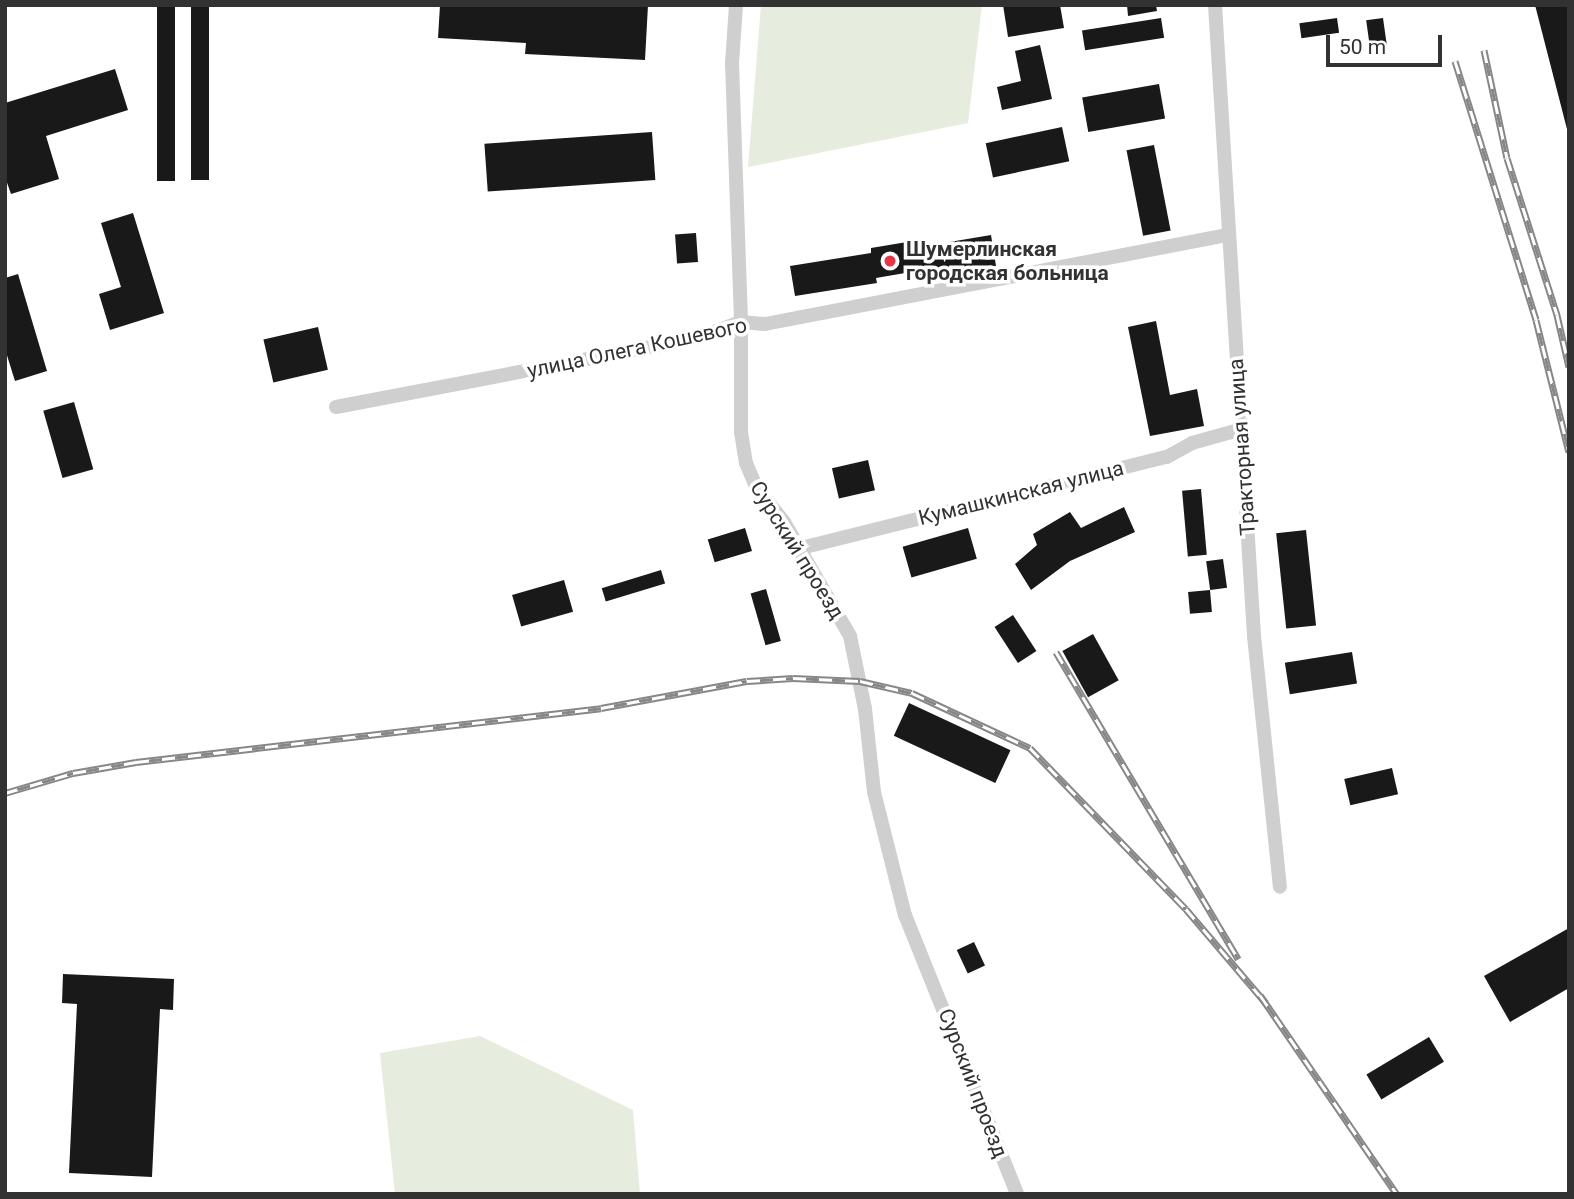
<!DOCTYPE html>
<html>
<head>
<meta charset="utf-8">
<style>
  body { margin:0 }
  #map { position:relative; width:1574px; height:1199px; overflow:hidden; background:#fff; font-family:Roboto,sans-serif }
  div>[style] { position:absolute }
  .green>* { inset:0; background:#e6ecde }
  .building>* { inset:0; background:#191919; transform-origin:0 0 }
  .minor>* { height:14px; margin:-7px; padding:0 7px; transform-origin:7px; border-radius:7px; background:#cfcfcf }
  .rail>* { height:7px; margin-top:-3.5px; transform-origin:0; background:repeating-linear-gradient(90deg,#fff 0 13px,#878787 0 26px); box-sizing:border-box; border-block:2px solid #878787 }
  .dots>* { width:19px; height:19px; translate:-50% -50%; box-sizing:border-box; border:4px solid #fff; border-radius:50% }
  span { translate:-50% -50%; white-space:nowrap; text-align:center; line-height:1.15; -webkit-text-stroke:7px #fff; paint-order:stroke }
  .poi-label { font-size:21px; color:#323232; font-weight:700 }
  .left { translate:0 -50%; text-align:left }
  .street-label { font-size:21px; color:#323232 }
  .frame { position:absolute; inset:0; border:7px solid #323232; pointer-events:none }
  .scale { position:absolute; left:1326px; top:35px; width:116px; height:32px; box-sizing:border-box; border:4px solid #323232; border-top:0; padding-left:9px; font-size:21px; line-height:24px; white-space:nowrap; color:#323232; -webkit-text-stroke:5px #fff; paint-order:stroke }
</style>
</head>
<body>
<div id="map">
  <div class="green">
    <div style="clip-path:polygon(761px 5px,982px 5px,968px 123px,748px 167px)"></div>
    <div style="clip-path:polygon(480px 1036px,633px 1110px,640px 1194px,395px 1194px,380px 1053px)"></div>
  </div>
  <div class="building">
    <div style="left:157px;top:5px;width:18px;height:176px"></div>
    <div style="left:191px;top:5px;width:18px;height:175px"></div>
    <div style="clip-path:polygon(440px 5px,648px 5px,645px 60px,525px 54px,526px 43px,438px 38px)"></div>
    <div style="clip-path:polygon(1003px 5px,1060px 5px,1064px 28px,1008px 37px)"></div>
    <div style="clip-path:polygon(1127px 5px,1156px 5px,1157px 11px,1128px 16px)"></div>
    <div style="clip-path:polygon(1535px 5px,1569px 5px,1569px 133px,1568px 133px)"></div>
    <div style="left:1161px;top:18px;width:20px;height:80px;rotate:81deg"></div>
    <div style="left:1337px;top:18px;width:15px;height:38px;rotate:82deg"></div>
    <div style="left:1383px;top:18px;width:29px;height:17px;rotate:82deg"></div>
    <div style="clip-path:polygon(1040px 45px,1052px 99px,1002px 110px,997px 87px,1021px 81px,1015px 51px)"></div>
    <div style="clip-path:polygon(115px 69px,128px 110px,46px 136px,59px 179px,11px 194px,5px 177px,5px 103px)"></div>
    <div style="left:1159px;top:84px;width:35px;height:78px;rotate:80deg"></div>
    <div style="left:1062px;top:127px;width:35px;height:78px;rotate:78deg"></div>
    <div style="left:652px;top:132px;width:48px;height:168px;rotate:86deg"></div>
    <div style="left:1154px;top:145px;width:87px;height:28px;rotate:79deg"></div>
    <div style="clip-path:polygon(133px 213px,164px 313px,110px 330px,99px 294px,121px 287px,101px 223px)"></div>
    <div style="left:696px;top:233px;width:29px;height:21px;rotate:86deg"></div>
    <div style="clip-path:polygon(991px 235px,996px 266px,912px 279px,911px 272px,876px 278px,877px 283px,795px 296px,790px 266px,871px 253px,871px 248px,907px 242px,908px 249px)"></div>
    <div style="clip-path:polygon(18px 274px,47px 371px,15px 381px,5px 349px,5px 278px)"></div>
    <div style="clip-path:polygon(1156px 321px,1170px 395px,1197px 389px,1204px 426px,1150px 436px,1128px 327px)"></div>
    <div style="left:318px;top:327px;width:44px;height:56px;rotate:77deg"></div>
    <div style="left:74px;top:402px;width:70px;height:32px;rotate:74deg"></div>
    <div style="left:868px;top:460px;width:31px;height:37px;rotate:77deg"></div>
    <div style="left:1201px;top:489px;width:66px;height:19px;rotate:85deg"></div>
    <div style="clip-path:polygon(1124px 507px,1135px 532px,1070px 561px,1031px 590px,1015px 564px,1037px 545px,1033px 534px,1070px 512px,1081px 528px)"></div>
    <div style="left:745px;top:528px;width:24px;height:39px;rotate:73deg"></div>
    <div style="left:968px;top:528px;width:32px;height:68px;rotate:74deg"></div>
    <div style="left:1306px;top:530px;width:96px;height:30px;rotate:84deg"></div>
    <div style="left:1223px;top:559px;width:29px;height:17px;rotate:82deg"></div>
    <div style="left:661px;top:570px;width:14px;height:62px;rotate:73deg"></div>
    <div style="left:564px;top:580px;width:33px;height:54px;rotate:74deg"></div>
    <div style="left:766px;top:589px;width:54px;height:16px;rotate:74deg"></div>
    <div style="left:1210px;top:590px;width:22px;height:22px;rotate:85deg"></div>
    <div style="left:1013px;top:615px;width:43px;height:22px;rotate:57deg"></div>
    <div style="left:1093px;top:634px;width:53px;height:35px;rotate:61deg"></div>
    <div style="left:1352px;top:652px;width:32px;height:68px;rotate:81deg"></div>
    <div style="left:909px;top:703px;width:112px;height:36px;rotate:25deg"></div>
    <div style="left:1392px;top:768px;width:27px;height:49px;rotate:77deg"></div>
    <div style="clip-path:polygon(1569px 928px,1569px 988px,1510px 1022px,1484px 976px)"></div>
    <div style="left:974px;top:942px;width:26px;height:19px;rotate:65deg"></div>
    <div style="clip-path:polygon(63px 974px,174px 979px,173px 1010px,160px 1009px,152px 1177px,69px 1173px,77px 1004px,62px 1003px)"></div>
    <div style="left:1429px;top:1037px;width:29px;height:73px;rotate:59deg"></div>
  </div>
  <div class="minor">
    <div style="left:736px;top:5px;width:58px;rotate:93.9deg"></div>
    <div style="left:732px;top:63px;width:259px;rotate:88deg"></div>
    <div style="left:741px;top:322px;width:110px;rotate:90deg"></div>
    <div style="left:741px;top:432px;width:31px;rotate:81deg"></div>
    <div style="left:746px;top:463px;width:26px;rotate:67deg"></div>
    <div style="left:756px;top:487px;width:45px;rotate:51.3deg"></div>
    <div style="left:784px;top:522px;width:132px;rotate:59.9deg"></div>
    <div style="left:850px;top:636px;width:75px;rotate:78.4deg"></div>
    <div style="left:865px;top:709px;width:83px;rotate:83.8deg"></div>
    <div style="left:874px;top:792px;width:127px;rotate:75.9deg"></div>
    <div style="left:905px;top:915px;width:301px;rotate:68.1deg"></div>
    <div style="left:1215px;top:5px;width:632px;rotate:86.46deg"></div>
    <div style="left:1254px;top:636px;width:252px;rotate:84.1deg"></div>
    <div style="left:336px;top:407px;width:368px;rotate:-10.8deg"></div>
    <div style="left:697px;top:338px;width:47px;rotate:-20deg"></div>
    <div style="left:741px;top:322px;width:24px;rotate:5deg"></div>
    <div style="left:765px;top:324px;width:470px;rotate:-10.9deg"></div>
    <div style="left:797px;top:549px;width:381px;rotate:-14deg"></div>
    <div style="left:1167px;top:457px;width:29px;rotate:-29deg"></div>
    <div style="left:1192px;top:443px;width:52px;rotate:-15.6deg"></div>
  </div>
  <div class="rail">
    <div style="left:1484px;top:50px;width:110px;rotate:78deg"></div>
    <div style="left:1507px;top:158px;width:165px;rotate:72.3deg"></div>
    <div style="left:1557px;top:315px;width:53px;rotate:77deg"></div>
    <div style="left:1455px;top:61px;width:271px;rotate:72.6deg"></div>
    <div style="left:1536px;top:320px;width:136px;rotate:76deg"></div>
    <div style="left:1056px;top:652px;width:357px;rotate:59.3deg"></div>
    <div style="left:5px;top:793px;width:71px;rotate:-16.4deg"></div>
    <div style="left:73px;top:773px;width:64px;rotate:-9.9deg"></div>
    <div style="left:136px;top:762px;width:468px;rotate:-6.6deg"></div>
    <div style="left:601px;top:708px;width:148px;rotate:-10.5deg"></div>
    <div style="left:747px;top:681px;width:46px;rotate:-3.7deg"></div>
    <div style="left:793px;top:678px;width:67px;rotate:2.6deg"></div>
    <div style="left:860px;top:681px;width:53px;rotate:13deg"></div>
    <div style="left:912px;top:693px;width:130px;rotate:25deg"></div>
    <div style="left:1030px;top:748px;width:224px;rotate:45.9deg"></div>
    <div style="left:1186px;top:909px;width:123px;rotate:49.6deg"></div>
    <div style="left:1260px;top:995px;width:242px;rotate:55.5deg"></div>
  </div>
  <div class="dots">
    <div style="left:890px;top:261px;background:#ea3449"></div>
  </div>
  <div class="poi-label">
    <span class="left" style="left:906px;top:261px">Шумерлинская<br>городская больница</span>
  </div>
  <div class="street-label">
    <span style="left:637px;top:348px;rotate:-12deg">улица Олега Кошевого</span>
    <span style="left:1242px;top:447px;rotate:-94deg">Тракторная улица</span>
    <span style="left:1021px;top:493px;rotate:-14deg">Кумашкинская улица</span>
    <span style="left:797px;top:550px;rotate:58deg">Сурский проезд</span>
    <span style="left:973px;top:1083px;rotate:69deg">Сурский проезд</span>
  </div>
  <div class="frame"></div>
  <div class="scale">50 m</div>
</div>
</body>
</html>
